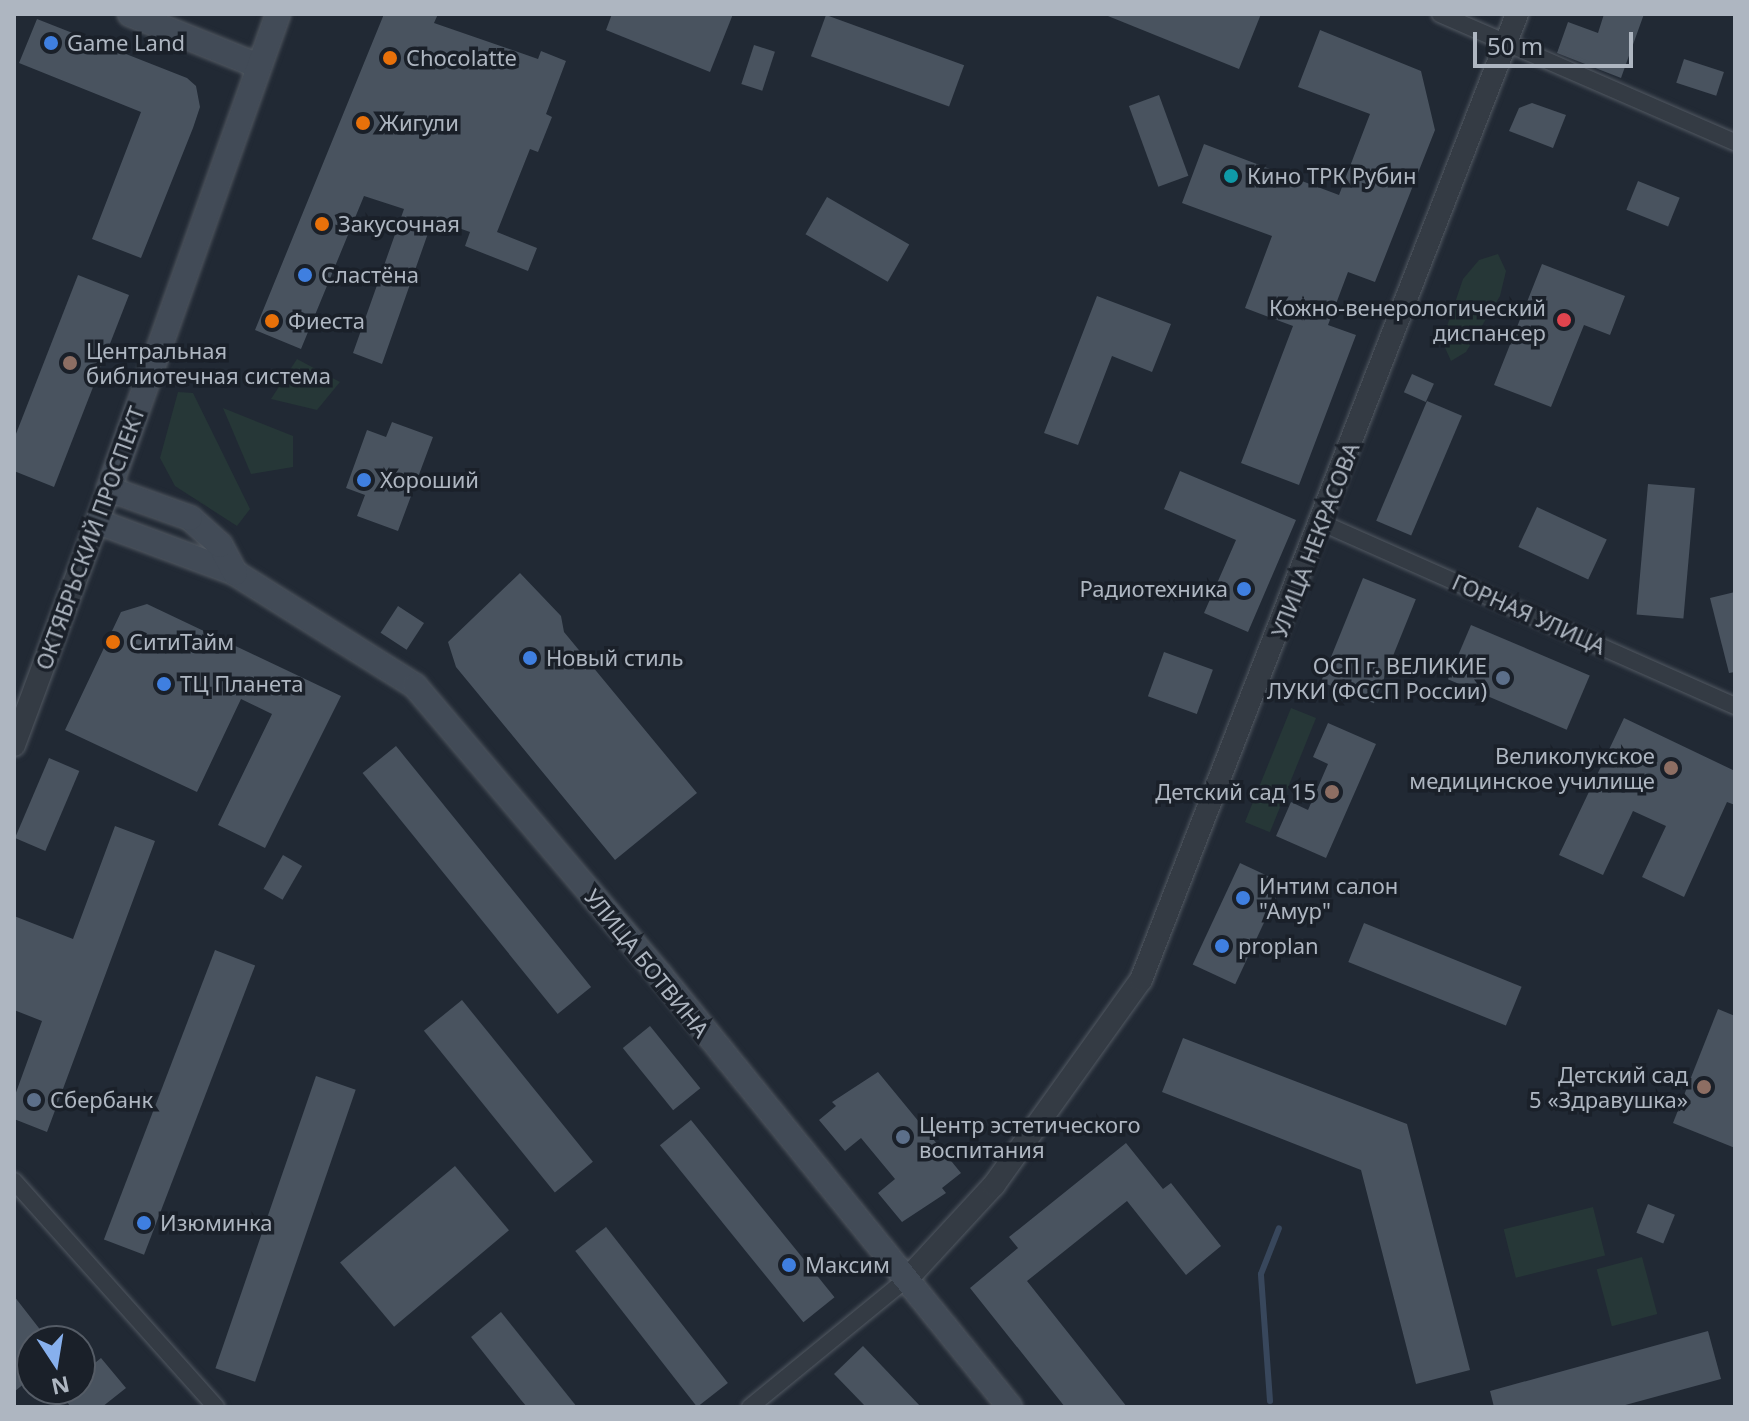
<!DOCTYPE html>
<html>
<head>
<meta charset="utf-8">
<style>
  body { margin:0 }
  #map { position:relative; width:1749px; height:1421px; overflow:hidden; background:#212934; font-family:"Noto Sans",sans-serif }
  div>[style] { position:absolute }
  .green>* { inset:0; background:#263737; transform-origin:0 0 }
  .stream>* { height:6px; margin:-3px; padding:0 3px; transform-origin:3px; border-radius:3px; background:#38475c }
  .building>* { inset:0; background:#49535f; transform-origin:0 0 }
  .roads { filter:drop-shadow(0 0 2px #525962) drop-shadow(0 0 2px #525962) }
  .minor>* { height:16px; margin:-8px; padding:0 8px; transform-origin:8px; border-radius:8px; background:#343b44 }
  .tertiary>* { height:22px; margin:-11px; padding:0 11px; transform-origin:11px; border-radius:11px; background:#343b44 }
  .secondary>* { height:24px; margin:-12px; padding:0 12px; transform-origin:12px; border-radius:12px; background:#424b57 }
  .dots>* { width:22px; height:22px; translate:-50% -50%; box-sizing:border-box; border:4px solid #1a2029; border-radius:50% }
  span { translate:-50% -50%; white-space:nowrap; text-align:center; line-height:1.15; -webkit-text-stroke:7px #1a2029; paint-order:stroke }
  .poi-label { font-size:22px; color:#aeb6c1 }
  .left { translate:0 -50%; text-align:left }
  .right { translate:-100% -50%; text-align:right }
  .street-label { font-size:22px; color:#aeb6c1 }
  .frame { position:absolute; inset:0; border:16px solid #aeb6c1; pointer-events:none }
  .north { position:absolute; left:16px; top:1325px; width:80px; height:80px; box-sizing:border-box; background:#1a2029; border:2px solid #555c66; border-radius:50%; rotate:168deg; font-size:22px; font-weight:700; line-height:32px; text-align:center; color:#aeb6c1 }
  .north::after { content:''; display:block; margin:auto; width:28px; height:36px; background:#87b0ed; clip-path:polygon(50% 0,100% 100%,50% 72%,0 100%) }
  .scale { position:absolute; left:1473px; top:32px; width:160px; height:36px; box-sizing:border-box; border:4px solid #aeb6c1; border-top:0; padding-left:10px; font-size:24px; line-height:28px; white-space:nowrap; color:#aeb6c1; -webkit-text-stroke:6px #1a2029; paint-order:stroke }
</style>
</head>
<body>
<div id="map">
  <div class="green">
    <div style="clip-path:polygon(1498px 254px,1506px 271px,1500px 296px,1466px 352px,1451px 361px,1442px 341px,1463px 279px,1479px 260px)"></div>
    <div style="clip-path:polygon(297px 359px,340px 382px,317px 410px,271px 399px)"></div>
    <div style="clip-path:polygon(178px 392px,193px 393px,250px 509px,237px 526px,175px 486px,160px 458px)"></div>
    <div style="clip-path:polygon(223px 408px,293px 436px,293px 467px,251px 474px)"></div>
    <div style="left:1291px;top:708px;width:27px;height:123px;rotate:22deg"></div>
    <div style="left:1593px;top:1207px;width:50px;height:92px;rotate:76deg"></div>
    <div style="left:1642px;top:1257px;width:59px;height:47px;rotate:75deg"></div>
  </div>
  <div class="stream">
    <div style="left:1270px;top:1401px;width:127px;rotate:-94.1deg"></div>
    <div style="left:1261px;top:1274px;width:49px;rotate:-68.6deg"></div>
  </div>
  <div class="building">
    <div style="clip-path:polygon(384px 14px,438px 14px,434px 23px,538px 59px,541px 51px,566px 61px,546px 114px,552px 117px,538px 152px,530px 149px,497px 232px,537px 248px,528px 271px,465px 246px,470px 232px,433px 219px,382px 364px,353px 353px,404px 209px,364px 196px,301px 349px,255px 330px)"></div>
    <div style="clip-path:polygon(612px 14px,733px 14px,710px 72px,606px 30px)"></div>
    <div style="clip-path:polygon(1103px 14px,1261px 14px,1239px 69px)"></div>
    <div style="clip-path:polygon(1604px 14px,1644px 14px,1621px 78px,1557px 53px,1568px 22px,1598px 33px)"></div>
    <div style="left:826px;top:15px;width:147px;height:44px;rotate:20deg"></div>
    <div style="clip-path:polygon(37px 19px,187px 78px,196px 86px,200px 107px,193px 128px,141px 258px,92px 239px,141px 112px,19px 63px)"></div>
    <div style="clip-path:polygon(1320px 30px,1421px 71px,1435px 130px,1375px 282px,1348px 272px,1328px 325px,1356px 335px,1299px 485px,1241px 463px,1293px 326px,1245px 308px,1272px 236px,1182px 203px,1204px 144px,1339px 195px,1370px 114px,1298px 87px)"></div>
    <div style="left:754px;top:45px;width:22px;height:41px;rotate:18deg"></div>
    <div style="left:1684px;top:59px;width:42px;height:25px;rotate:18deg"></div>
    <div style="left:1159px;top:95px;width:86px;height:32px;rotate:70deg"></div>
    <div style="clip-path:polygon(1532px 103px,1566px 115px,1553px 148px,1509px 131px,1519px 108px)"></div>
    <div style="left:1638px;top:181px;width:45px;height:31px;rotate:22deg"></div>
    <div style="left:827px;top:197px;width:95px;height:43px;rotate:30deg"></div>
    <div style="clip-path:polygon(1542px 264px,1625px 296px,1610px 335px,1584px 325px,1551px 407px,1494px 385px)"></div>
    <div style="clip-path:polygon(78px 275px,129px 295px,54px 487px,14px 471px,14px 439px)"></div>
    <div style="clip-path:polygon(1097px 296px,1171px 324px,1152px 372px,1112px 356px,1078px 445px,1044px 433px)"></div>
    <div style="left:1412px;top:374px;width:24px;height:20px;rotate:24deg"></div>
    <div style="left:1427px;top:401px;width:38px;height:130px;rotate:23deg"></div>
    <div style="clip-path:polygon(392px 422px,433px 437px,398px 531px,357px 516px,365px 495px,346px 488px,367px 430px,386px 437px)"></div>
    <div style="clip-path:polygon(1180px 471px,1296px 520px,1248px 632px,1204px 613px,1236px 540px,1164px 509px)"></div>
    <div style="left:1648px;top:484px;width:47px;height:131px;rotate:5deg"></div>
    <div style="left:1537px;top:507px;width:77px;height:44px;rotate:25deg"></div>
    <div style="clip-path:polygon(520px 573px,561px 616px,564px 632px,697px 793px,615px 860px,456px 667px,448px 642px)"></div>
    <div style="left:1363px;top:578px;width:57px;height:112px;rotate:22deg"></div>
    <div style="clip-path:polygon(1735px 592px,1735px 672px,1729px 673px,1710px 598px)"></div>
    <div style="clip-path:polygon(147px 604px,341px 696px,265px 848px,218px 825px,272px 714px,241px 699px,197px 792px,65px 730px,121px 612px)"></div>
    <div style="left:398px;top:606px;width:31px;height:32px;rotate:33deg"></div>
    <div style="left:1471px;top:625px;width:129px;height:59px;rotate:23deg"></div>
    <div style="left:1164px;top:652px;width:52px;height:47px;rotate:20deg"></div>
    <div style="clip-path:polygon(1624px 718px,1735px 771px,1735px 805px,1727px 802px,1684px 897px,1642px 877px,1666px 826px,1633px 811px,1603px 875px,1559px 855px)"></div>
    <div style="clip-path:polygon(1328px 723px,1376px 744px,1326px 858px,1276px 836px,1291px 802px,1308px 810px,1328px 764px,1313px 757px)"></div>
    <div style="left:396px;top:746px;width:310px;height:43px;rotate:51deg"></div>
    <div style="left:49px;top:758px;width:33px;height:87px;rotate:23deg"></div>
    <div style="clip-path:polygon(115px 826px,155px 841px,47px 1132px,14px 1119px,14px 1098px,42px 1021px,14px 1010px,14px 916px,73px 939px)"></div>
    <div style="left:283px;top:855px;width:22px;height:39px;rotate:30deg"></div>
    <div style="left:1240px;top:863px;width:47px;height:112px;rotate:25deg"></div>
    <div style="left:1364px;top:923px;width:170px;height:42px;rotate:22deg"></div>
    <div style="left:215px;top:950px;width:43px;height:310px;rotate:21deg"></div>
    <div style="left:462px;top:1000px;width:208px;height:49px;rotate:51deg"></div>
    <div style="clip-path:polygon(1718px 1009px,1735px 1016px,1735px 1148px,1673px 1123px)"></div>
    <div style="left:650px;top:1026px;width:80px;height:35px;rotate:51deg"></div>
    <div style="clip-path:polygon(1183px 1038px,1407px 1124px,1470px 1370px,1416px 1384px,1361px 1170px,1162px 1092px)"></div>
    <div style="clip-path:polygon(878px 1072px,961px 1173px,942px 1188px,946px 1193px,902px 1222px,878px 1193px,895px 1179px,861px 1138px,845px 1151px,819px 1120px,836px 1106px,832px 1102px)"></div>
    <div style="left:316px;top:1076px;width:42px;height:309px;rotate:19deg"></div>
    <div style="left:691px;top:1120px;width:228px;height:40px;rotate:51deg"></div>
    <div style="clip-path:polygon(1126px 1143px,1163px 1189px,1171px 1183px,1221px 1246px,1186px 1275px,1127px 1201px,1027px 1281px,1127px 1407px,1065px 1407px,970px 1288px,1018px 1248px,1009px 1237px)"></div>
    <div style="left:455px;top:1166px;width:84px;height:150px;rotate:50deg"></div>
    <div style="left:1648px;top:1204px;width:29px;height:31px;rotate:22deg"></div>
    <div style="left:606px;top:1227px;width:198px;height:39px;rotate:52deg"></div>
    <div style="clip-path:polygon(14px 1296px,49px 1341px,32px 1341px,32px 1377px,14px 1392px)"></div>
    <div style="clip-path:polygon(501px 1312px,577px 1407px,527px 1407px,521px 1400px,471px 1337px)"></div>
    <div style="clip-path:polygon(1708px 1331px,1721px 1379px,1618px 1407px,1494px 1407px,1490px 1391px)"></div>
    <div style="clip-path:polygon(863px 1346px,921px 1407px,866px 1407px,834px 1374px)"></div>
    <div style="clip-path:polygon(101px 1358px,126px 1388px,102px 1407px,71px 1407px,56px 1389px,80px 1389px,80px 1375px)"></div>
  </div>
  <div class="roads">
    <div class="minor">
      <div style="left:1440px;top:14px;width:322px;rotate:23.5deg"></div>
      <div style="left:1322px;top:523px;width:452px;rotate:23.9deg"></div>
      <div style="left:14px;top:1181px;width:303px;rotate:48.2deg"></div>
      <div style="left:750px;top:1407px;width:205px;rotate:-39.3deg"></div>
    </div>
    <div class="tertiary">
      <div style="left:14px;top:745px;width:273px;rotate:-69.6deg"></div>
      <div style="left:909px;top:1277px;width:125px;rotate:-47.3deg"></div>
      <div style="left:994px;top:1185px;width:252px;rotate:-54.4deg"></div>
      <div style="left:1141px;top:980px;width:1037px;rotate:-68.73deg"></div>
    </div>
    <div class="secondary">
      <div style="left:130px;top:14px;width:139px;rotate:22deg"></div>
      <div style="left:98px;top:522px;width:146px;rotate:20.4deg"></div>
      <div style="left:235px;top:573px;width:213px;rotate:32.1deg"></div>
      <div style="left:415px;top:686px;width:379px;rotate:49.7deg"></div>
      <div style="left:660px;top:975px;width:556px;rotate:50.99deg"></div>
      <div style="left:235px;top:573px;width:32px;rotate:-118deg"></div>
      <div style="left:220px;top:545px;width:40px;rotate:-138deg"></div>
      <div style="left:190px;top:518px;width:86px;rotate:-160.3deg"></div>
      <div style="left:109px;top:489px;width:504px;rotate:-70.41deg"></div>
    </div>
  </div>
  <div class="dots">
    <div style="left:51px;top:43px;background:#3f7fe0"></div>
    <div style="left:390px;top:58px;background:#e8710a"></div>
    <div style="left:363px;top:123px;background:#e8710a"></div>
    <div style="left:1231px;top:176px;background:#0f9aa8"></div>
    <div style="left:322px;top:224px;background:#e8710a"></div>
    <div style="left:305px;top:275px;background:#3f7fe0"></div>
    <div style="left:1564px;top:320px;background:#e0444e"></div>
    <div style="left:272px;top:321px;background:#e8710a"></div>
    <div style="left:70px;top:363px;background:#8d6e63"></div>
    <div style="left:364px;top:480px;background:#3f7fe0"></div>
    <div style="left:1244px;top:589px;background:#3f7fe0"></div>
    <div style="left:113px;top:642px;background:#e8710a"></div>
    <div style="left:530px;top:658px;background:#3f7fe0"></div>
    <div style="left:1503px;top:678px;background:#5c6f8a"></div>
    <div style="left:164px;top:684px;background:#3f7fe0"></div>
    <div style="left:1671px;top:768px;background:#8d6e63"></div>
    <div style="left:1332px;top:792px;background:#8d6e63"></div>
    <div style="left:1243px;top:898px;background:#3f7fe0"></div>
    <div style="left:1222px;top:946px;background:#3f7fe0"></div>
    <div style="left:1704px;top:1087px;background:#8d6e63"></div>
    <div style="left:34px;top:1100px;background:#5c6f8a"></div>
    <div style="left:903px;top:1137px;background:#5c6f8a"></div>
    <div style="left:144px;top:1223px;background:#3f7fe0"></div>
    <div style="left:789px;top:1265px;background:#3f7fe0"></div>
  </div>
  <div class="poi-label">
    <span class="left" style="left:67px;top:43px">Game Land</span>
    <span class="left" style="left:406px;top:58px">Chocolatte</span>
    <span class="left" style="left:379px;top:123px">Жигули</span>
    <span class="left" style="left:1247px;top:176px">Кино ТРК Рубин</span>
    <span class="left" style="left:338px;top:224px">Закусочная</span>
    <span class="left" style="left:321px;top:275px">Сластёна</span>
    <span class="right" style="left:1546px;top:320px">Кожно-венерологический<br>диспансер</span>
    <span class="left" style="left:288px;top:321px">Фиеста</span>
    <span class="left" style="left:86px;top:363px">Центральная<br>библиотечная система</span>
    <span class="left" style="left:380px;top:480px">Хороший</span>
    <span class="right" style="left:1228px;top:589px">Радиотехника</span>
    <span class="left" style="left:129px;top:642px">СитиТайм</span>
    <span class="left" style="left:546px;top:658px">Новый стиль</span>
    <span class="right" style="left:1487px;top:678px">ОСП г. ВЕЛИКИЕ<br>ЛУКИ (ФССП России)</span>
    <span class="left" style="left:180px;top:684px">ТЦ Планета</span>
    <span class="right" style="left:1655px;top:768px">Великолукское<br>медицинское училище</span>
    <span class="right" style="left:1316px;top:792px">Детский сад 15</span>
    <span class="left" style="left:1259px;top:898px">Интим салон<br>"Амур"</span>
    <span class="left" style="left:1238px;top:946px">proplan</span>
    <span class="right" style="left:1688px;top:1087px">Детский сад<br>5 «Здравушка»</span>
    <span class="left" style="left:50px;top:1100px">Сбербанк</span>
    <span class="left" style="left:919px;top:1137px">Центр эстетического<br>воспитания</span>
    <span class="left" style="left:160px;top:1223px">Изюминка</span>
    <span class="left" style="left:805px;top:1265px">Максим</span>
  </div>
  <div class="street-label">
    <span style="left:90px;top:538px;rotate:-70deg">ОКТЯБРЬСКИЙ ПРОСПЕКТ</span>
    <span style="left:1315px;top:540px;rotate:-69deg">УЛИЦА НЕКРАСОВА</span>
    <span style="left:1529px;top:614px;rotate:24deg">ГОРНАЯ УЛИЦА</span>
    <span style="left:647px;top:963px;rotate:51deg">УЛИЦА БОТВИНА</span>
  </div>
  <div class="frame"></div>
  <div class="north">N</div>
  <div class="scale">50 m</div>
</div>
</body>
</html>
